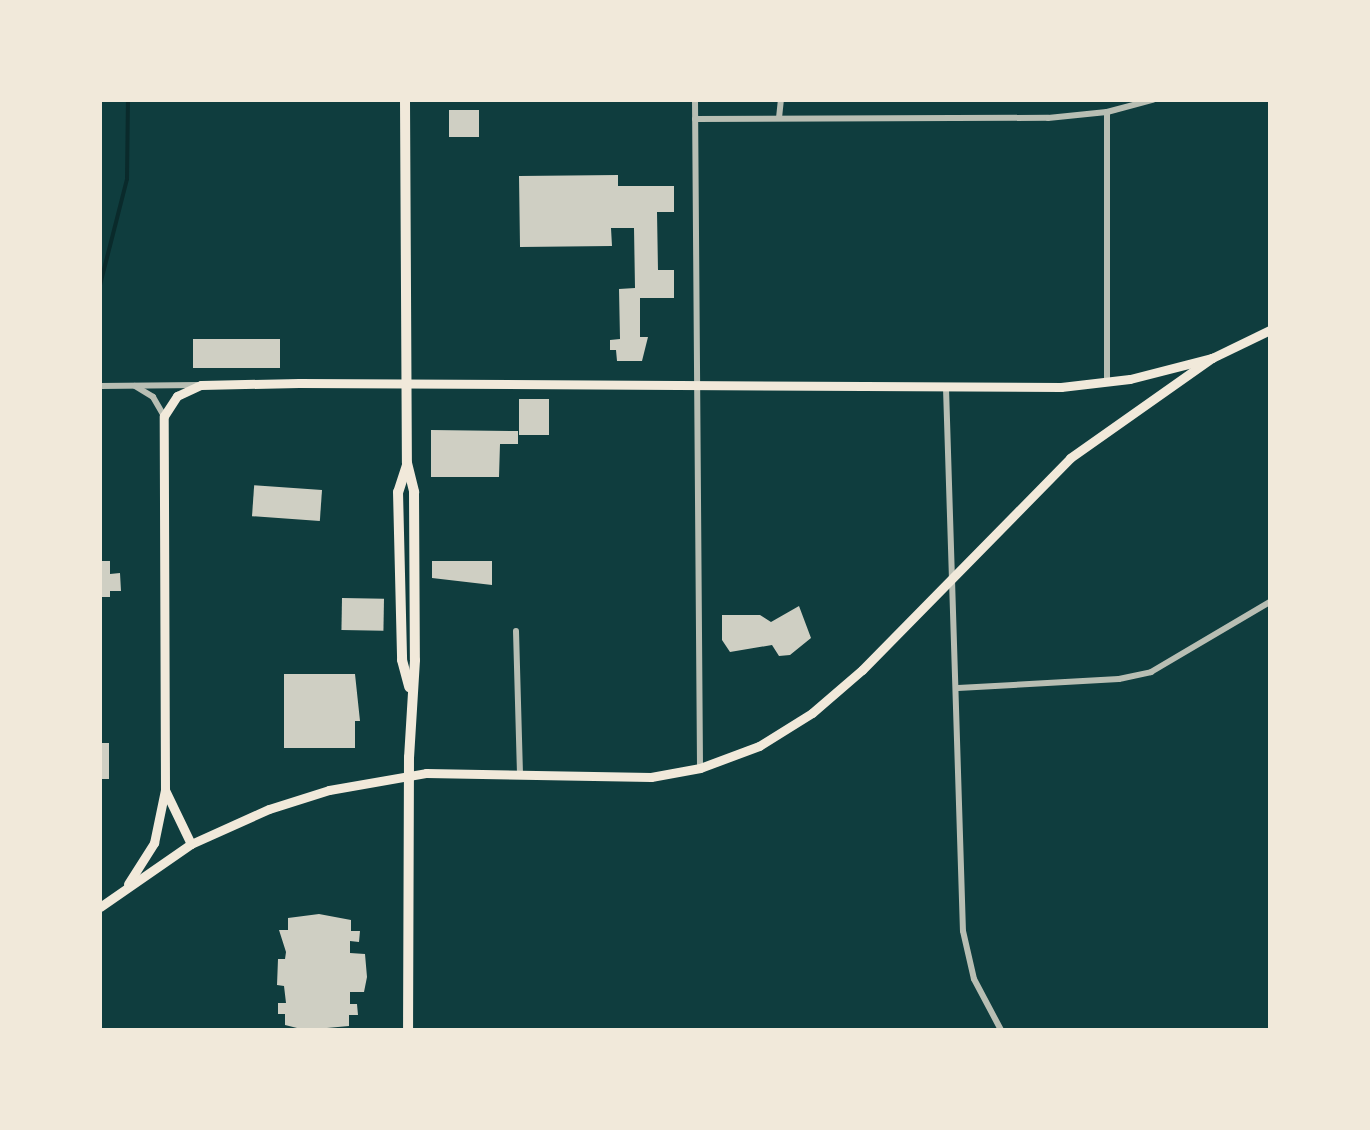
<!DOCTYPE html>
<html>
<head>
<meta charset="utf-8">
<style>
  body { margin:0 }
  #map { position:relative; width:1370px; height:1130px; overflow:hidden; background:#0f3d3e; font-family:Raleway,sans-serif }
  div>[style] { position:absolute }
  .stream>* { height:4px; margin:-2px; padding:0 2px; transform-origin:2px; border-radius:2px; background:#0a2a2b }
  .building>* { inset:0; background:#cfcfc3; transform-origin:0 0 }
  .minor>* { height:6px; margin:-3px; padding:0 3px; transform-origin:3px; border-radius:3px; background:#b8beb3 }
  .secondary>* { height:9px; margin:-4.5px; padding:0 4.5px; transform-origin:4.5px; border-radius:4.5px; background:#f1e9da }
  .primary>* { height:10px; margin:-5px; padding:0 5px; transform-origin:5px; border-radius:5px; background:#f1e9da }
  span { translate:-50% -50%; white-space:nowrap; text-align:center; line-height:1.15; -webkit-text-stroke:8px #f1e9da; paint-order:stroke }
  .frame { position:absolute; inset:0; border:102px solid #f1e9da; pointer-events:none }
</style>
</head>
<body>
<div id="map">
  <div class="stream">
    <div style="left:100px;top:285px;width:109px;rotate:-75.7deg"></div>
    <div style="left:127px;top:179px;width:79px;rotate:-89.3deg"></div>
  </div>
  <div class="building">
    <div style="left:449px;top:110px;width:30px;height:27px"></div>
    <div style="clip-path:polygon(618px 175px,618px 186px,674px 186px,674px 212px,657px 212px,658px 270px,674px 270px,674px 298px,640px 298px,640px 337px,648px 337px,642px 361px,617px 361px,616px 350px,610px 350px,610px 340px,620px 339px,619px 289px,635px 288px,634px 228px,611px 228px,612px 246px,520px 247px,519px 176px)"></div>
    <div style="left:280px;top:339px;width:29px;height:87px;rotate:90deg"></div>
    <div style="left:519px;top:399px;width:30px;height:36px"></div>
    <div style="clip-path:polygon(431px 430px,518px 431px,518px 444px,500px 444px,499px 477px,431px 477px)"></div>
    <div style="left:322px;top:490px;width:31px;height:68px;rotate:94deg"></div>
    <div style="clip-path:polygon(100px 561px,110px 561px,110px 574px,120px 573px,121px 591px,110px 591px,110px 597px,100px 597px)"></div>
    <div style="clip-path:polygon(432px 561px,492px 561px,492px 585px,432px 578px)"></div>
    <div style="left:342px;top:598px;width:42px;height:32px;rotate:1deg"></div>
    <div style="clip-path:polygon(799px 606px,811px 638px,790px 655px,779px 656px,772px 645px,730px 652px,722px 640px,722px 615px,760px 615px,771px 622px)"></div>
    <div style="clip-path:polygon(284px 674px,355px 674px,360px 721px,355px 721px,355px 748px,284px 748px)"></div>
    <div style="left:100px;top:743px;width:9px;height:36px"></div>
    <div style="clip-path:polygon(319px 914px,351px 920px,351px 931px,360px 931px,359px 942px,350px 941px,350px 953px,365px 954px,367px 977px,364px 992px,350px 992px,350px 1004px,357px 1004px,358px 1015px,349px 1015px,349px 1026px,305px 1030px,285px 1025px,285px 1014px,278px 1014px,278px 1003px,286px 1003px,284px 986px,277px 985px,278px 959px,285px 959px,286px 952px,279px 930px,288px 930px,288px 918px)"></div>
  </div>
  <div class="minor">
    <div style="left:695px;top:100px;width:668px;rotate:89.57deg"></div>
    <div style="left:1107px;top:112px;width:270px;rotate:90deg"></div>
    <div style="left:779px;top:118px;width:18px;rotate:-84deg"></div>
    <div style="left:695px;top:119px;width:353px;rotate:-0.2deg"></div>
    <div style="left:1048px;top:118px;width:59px;rotate:-5.8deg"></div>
    <div style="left:1107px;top:112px;width:47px;rotate:-14.9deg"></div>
    <div style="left:100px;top:386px;width:99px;rotate:-0.6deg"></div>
    <div style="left:135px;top:386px;width:21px;rotate:31deg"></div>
    <div style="left:153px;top:397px;width:22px;rotate:60deg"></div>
    <div style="left:946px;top:388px;width:543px;rotate:88.21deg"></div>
    <div style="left:963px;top:931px;width:49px;rotate:77.1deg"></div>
    <div style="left:974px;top:979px;width:58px;rotate:62.1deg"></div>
    <div style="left:516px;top:631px;width:143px;rotate:88.4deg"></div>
    <div style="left:958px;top:688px;width:161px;rotate:-3.2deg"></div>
    <div style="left:1119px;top:679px;width:33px;rotate:-12deg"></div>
    <div style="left:1151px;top:672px;width:138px;rotate:-30.5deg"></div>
  </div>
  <div class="secondary">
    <div style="left:165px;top:790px;width:60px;rotate:64.3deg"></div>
    <div style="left:128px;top:884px;width:49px;rotate:-57.6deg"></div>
    <div style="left:154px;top:843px;width:54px;rotate:-78.3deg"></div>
    <div style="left:165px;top:790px;width:374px;rotate:-90.2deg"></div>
    <div style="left:164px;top:416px;width:24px;rotate:-57deg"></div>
    <div style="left:177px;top:396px;width:26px;rotate:-25deg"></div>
    <div style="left:201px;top:385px;width:98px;rotate:-1.2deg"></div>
    <div style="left:299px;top:383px;width:762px;rotate:0.3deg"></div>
    <div style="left:1061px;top:387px;width:69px;rotate:-6.6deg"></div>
    <div style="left:1130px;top:379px;width:85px;rotate:-14.4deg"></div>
    <div style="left:100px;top:907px;width:111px;rotate:-34.7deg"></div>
    <div style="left:191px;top:844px;width:85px;rotate:-24.2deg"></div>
    <div style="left:269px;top:809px;width:63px;rotate:-17.6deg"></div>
    <div style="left:329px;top:790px;width:98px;rotate:-9.9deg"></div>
    <div style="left:426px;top:773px;width:225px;rotate:1deg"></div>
    <div style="left:651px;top:777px;width:50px;rotate:-10.4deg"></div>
    <div style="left:700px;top:768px;width:63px;rotate:-20.4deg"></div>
    <div style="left:759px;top:746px;width:62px;rotate:-31.9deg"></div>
    <div style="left:812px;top:713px;width:66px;rotate:-40.7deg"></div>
    <div style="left:862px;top:670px;width:297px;rotate:-45.5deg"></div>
    <div style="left:1070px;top:458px;width:174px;rotate:-35.2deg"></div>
    <div style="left:1212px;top:358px;width:64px;rotate:-25.8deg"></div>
  </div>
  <div class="primary">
    <div style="left:405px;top:100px;width:363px;rotate:89.7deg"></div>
    <div style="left:407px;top:463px;width:30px;rotate:76deg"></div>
    <div style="left:414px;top:492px;width:168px;rotate:89.7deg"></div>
    <div style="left:415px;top:660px;width:97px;rotate:93.5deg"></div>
    <div style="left:409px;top:757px;width:273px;rotate:90.2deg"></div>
    <div style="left:407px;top:465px;width:28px;rotate:108deg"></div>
    <div style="left:398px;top:492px;width:168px;rotate:88.6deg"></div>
    <div style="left:402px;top:660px;width:28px;rotate:75deg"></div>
  </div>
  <div class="frame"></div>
</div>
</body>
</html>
